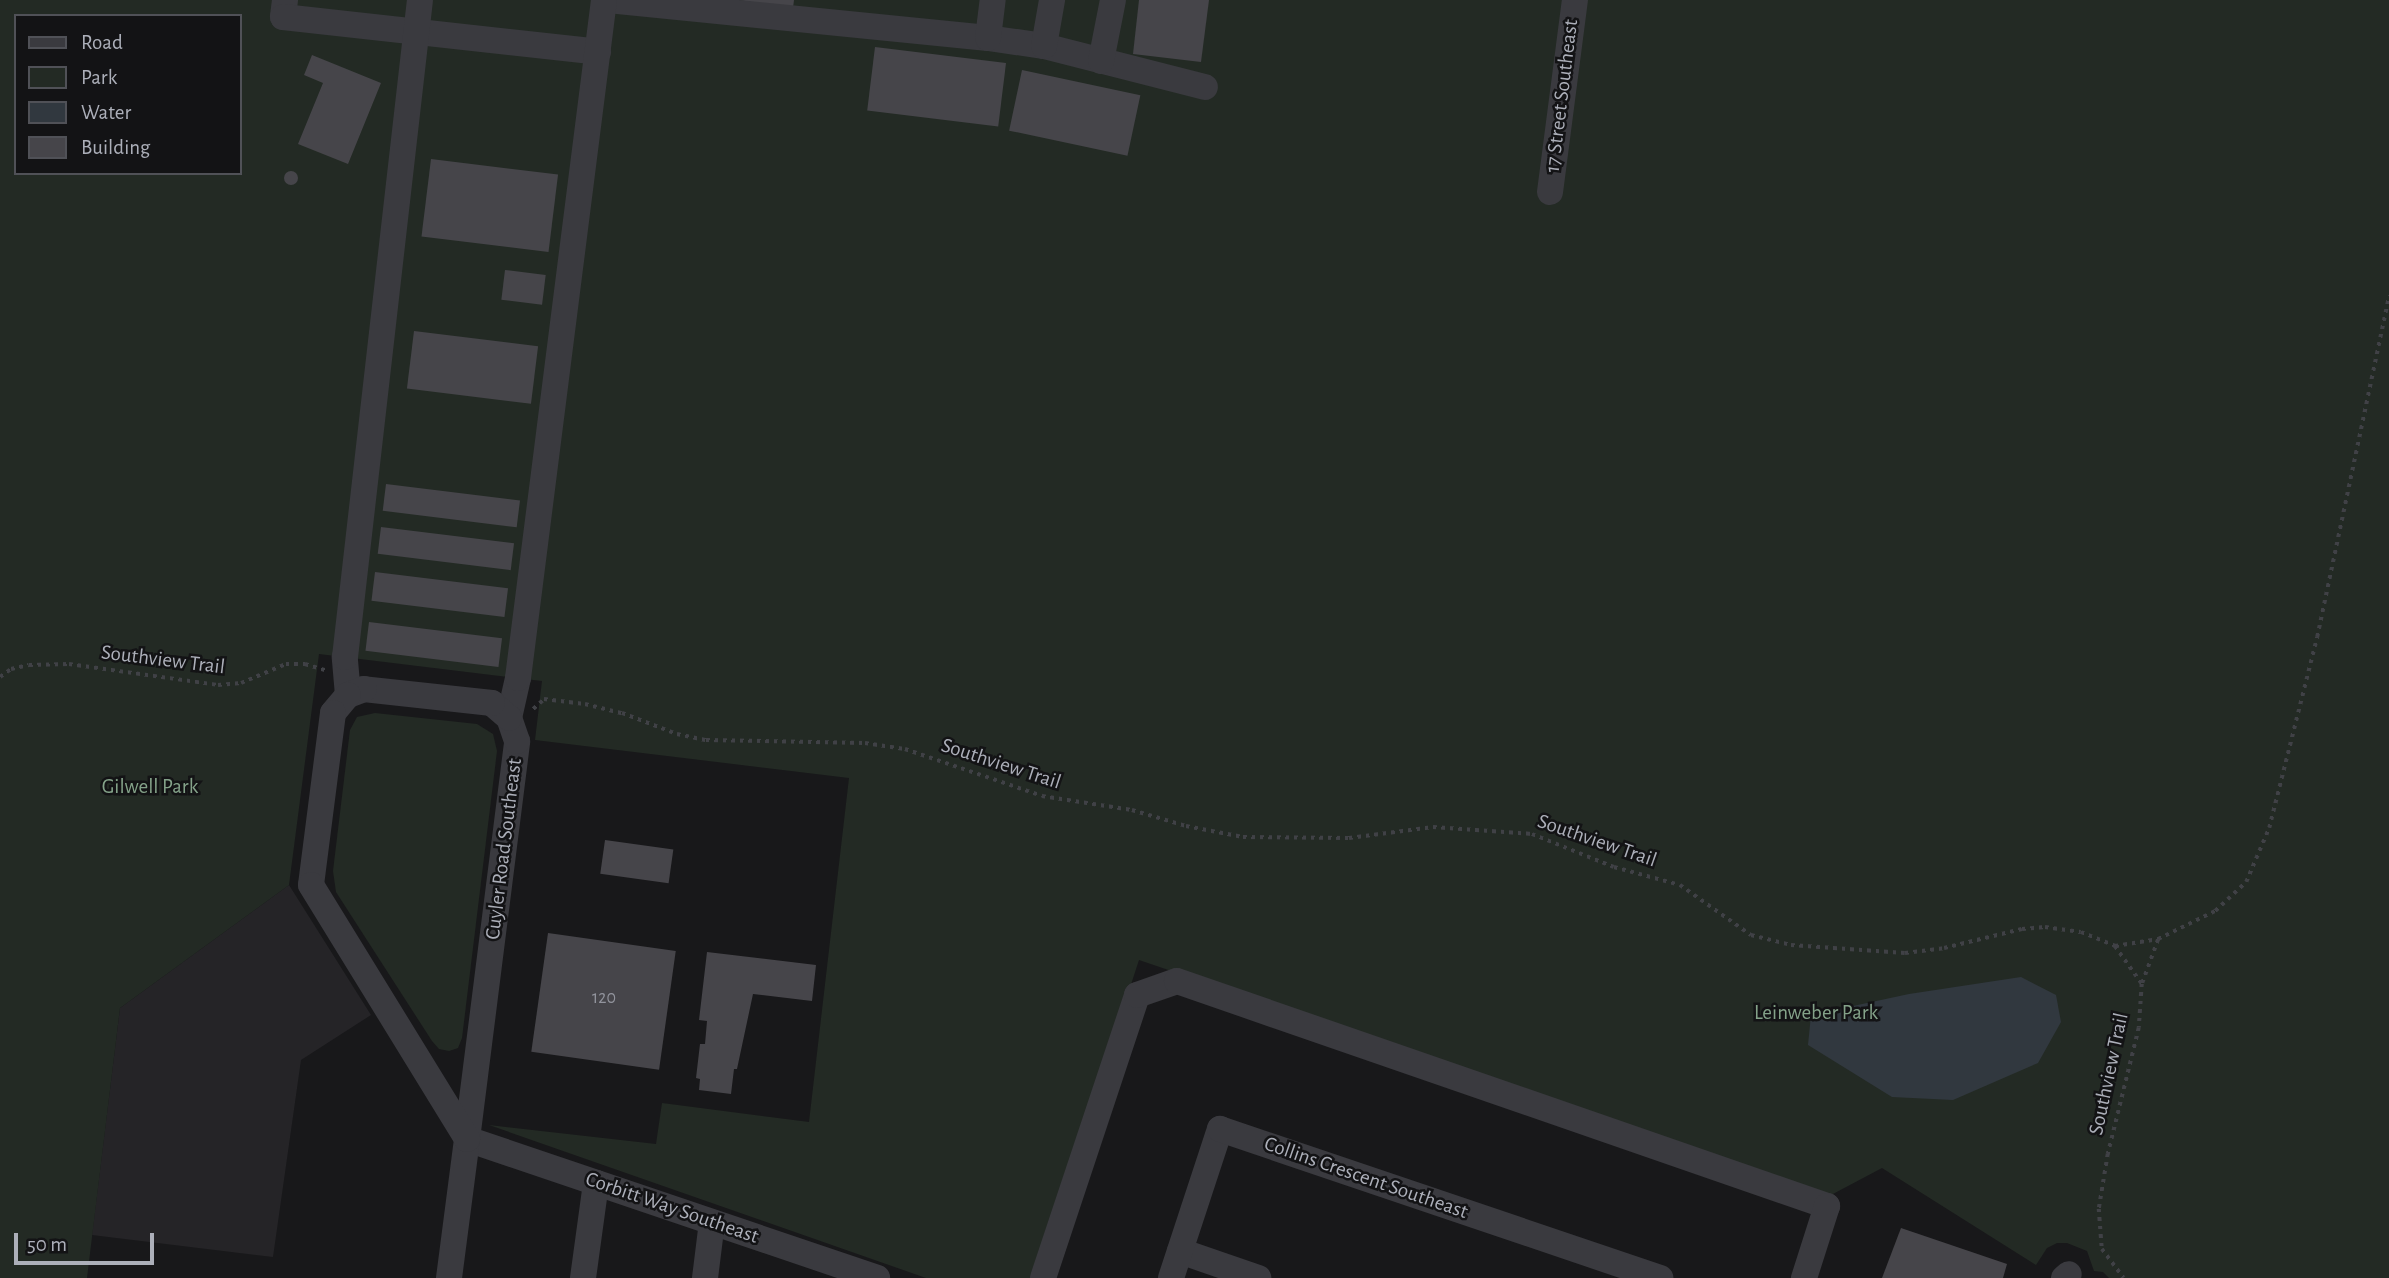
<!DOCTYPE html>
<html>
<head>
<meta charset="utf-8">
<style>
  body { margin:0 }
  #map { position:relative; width:2389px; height:1278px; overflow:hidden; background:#18181a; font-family:"Alegreya Sans",sans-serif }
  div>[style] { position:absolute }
  .built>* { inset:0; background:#252427 }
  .green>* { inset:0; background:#232a24 }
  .water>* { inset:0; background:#31383f }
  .building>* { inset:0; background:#46454a; transform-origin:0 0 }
  .round { border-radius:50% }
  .path>* { height:3.5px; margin-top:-1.75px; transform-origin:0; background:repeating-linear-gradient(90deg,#404146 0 3.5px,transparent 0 8.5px) }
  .minor>* { height:26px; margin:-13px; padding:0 13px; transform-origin:13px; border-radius:13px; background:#3a3a3f }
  span { translate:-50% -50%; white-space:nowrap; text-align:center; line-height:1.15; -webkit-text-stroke:5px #131315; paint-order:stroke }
  .number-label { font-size:18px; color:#92949d }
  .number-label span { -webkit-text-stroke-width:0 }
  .street-label { font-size:21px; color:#acafb9 }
  .park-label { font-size:21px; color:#84a289 }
  .legend { position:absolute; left:14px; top:14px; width:228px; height:161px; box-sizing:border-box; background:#131315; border:2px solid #505157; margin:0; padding:9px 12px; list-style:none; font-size:21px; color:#acafb9 }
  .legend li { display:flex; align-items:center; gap:14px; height:35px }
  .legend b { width:35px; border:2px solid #505157 }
  .scale { position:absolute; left:14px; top:1233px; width:140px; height:32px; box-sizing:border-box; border:4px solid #acafb9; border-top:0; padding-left:9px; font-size:21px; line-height:24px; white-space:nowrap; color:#acafb9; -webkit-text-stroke:5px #131315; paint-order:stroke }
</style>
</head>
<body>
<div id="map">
  <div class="built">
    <div style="clip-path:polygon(289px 885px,371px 1015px,301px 1060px,273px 1257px,92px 1235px,120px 1008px)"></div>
  </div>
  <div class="green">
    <div style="clip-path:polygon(evenodd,0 0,2389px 0,2389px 1278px,2109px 1278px,2103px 1272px,2094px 1271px,2087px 1251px,2067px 1243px,2057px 1243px,2047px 1248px,2036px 1265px,1882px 1168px,1831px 1195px,1139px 960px,1035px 1278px,926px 1278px,489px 1125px,656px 1144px,662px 1103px,809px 1122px,849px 778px,535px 740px,542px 681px,319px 654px,289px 885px,120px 1008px,87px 1278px,0 1278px,0 0,16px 16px,240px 16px,240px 173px,16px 173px,16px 16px)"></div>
    <div style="clip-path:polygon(375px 713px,477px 724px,493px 734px,497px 751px,462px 1038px,458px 1048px,449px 1051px,439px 1049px,432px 1041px,336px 892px,333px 871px,350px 730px,357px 717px)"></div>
  </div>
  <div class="water">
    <div style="clip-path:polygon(2021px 977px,2056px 995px,2061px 1022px,2038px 1063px,1953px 1100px,1892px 1097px,1808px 1045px,1811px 1015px,1909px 994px)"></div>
  </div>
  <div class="building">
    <div style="clip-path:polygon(738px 0,794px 0,793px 8px)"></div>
    <div style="clip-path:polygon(1139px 0,1209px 0,1201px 62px,1133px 54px)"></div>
    <div style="left:875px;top:47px;width:132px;height:64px;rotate:7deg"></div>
    <div style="clip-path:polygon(312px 55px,381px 83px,348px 164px,298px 144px,323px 83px,304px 75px)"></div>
    <div style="left:1022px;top:70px;width:121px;height:62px;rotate:12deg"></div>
    <div style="left:431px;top:159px;width:128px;height:78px;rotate:7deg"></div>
    <div class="round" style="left:284px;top:171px;width:14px;height:14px"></div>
    <div style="left:505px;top:270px;width:41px;height:30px;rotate:7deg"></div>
    <div style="left:414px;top:331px;width:125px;height:58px;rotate:7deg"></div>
    <div style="left:386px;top:484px;width:135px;height:27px;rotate:7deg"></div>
    <div style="left:381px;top:527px;width:134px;height:27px;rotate:7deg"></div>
    <div style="left:375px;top:572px;width:134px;height:29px;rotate:7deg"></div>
    <div style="left:369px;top:622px;width:134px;height:29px;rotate:7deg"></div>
    <div style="left:605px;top:840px;width:69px;height:34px;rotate:8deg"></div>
    <div style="left:548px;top:933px;width:129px;height:120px;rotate:8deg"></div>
    <div style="clip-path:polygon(707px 952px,816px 965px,812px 1001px,753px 994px,737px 1069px,734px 1069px,731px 1094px,699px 1090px,700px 1079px,696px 1078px,700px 1044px,705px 1044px,707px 1021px,699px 1020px)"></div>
    <div style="clip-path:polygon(1901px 1228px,2007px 1264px,2003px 1278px,1882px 1278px)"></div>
  </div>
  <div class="path">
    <div style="left:0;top:677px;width:14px;rotate:-36deg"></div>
    <div style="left:11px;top:669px;width:18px;rotate:-13deg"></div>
    <div style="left:29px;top:665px;width:40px;rotate:-1.4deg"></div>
    <div style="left:69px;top:664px;width:150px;rotate:8deg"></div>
    <div style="left:218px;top:685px;width:23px;rotate:-5deg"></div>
    <div style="left:241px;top:683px;width:49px;rotate:-22.9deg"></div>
    <div style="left:286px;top:664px;width:19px"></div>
    <div style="left:305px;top:664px;width:21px;rotate:17deg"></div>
    <div style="left:533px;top:709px;width:15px;rotate:-42deg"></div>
    <div style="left:544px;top:699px;width:41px;rotate:7deg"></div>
    <div style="left:585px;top:704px;width:38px;rotate:14deg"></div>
    <div style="left:622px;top:713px;width:59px;rotate:20.9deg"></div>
    <div style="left:677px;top:734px;width:30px;rotate:12deg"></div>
    <div style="left:706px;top:740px;width:159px;rotate:1.1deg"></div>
    <div style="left:865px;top:743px;width:40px;rotate:8.5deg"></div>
    <div style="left:905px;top:749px;width:145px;rotate:18.9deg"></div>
    <div style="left:1042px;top:796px;width:91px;rotate:8.8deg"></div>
    <div style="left:1132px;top:810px;width:56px;rotate:16.5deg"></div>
    <div style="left:1186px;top:826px;width:58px;rotate:10.9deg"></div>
    <div style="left:1243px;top:837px;width:106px;rotate:0.5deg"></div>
    <div style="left:1349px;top:838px;width:85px;rotate:-7.5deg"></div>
    <div style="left:1433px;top:827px;width:99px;rotate:4deg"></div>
    <div style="left:1532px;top:834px;width:88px;rotate:21.9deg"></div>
    <div style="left:1614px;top:867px;width:68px;rotate:15.3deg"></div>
    <div style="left:1680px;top:885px;width:87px;rotate:35.2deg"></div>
    <div style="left:1751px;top:935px;width:41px;rotate:14deg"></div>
    <div style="left:1791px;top:945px;width:114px;rotate:4deg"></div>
    <div style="left:1905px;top:953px;width:39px;rotate:-7deg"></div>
    <div style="left:1944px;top:948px;width:80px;rotate:-13.7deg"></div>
    <div style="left:2022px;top:929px;width:23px;rotate:-5deg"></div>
    <div style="left:2045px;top:927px;width:36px;rotate:8deg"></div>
    <div style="left:2081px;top:932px;width:37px;rotate:22deg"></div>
    <div style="left:2115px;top:946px;width:47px;rotate:54.6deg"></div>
    <div style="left:2142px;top:984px;width:44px;rotate:93.9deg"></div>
    <div style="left:2139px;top:1028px;width:130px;rotate:103.8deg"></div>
    <div style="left:2108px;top:1154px;width:56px;rotate:99.3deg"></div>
    <div style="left:2099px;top:1209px;width:40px;rotate:85.7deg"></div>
    <div style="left:2102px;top:1249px;width:36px;rotate:53deg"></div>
    <div style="left:2115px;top:946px;width:44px;rotate:-9.2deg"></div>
    <div style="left:2158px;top:939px;width:64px;rotate:-26.2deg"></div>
    <div style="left:2215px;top:911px;width:42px;rotate:-43.1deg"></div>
    <div style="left:2246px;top:882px;width:59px;rotate:-66.9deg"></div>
    <div style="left:2269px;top:828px;width:197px;rotate:-75.9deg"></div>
    <div style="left:2317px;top:637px;width:349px;rotate:-78.1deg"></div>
    <div style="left:2142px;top:983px;width:47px;rotate:-70deg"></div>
  </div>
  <div class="minor">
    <div style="left:285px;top:0;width:17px;rotate:97deg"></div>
    <div style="left:283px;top:17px;width:317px;rotate:6.3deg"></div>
    <div style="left:608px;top:0;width:382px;rotate:5.7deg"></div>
    <div style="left:988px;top:38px;width:57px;rotate:8.1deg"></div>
    <div style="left:1044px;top:46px;width:166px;rotate:14.3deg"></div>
    <div style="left:988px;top:38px;width:38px;rotate:-83deg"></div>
    <div style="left:1044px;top:46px;width:47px;rotate:-80.1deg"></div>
    <div style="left:1101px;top:61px;width:62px;rotate:-78.9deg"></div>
    <div style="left:1550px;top:192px;width:194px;rotate:-82.6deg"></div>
    <div style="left:348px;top:695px;width:38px;rotate:-95deg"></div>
    <div style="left:345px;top:657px;width:661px;rotate:-83.49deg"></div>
    <div style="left:509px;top:718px;width:41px;rotate:-77.3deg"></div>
    <div style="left:518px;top:678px;width:683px;rotate:-82.77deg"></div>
    <div style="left:467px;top:1139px;width:433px;rotate:18.7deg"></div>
    <div style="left:1180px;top:1251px;width:83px;rotate:19.1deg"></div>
    <div style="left:449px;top:1278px;width:140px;rotate:-82.6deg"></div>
    <div style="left:467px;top:1139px;width:401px;rotate:-82.8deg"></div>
    <div style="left:517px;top:741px;width:24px;rotate:-109deg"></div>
    <div style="left:509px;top:718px;width:23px;rotate:-139deg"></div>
    <div style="left:492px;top:703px;width:129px;rotate:-173.8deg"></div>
    <div style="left:364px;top:689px;width:17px;rotate:159deg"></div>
    <div style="left:348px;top:695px;width:23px;rotate:130deg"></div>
    <div style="left:333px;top:713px;width:173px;rotate:97.3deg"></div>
    <div style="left:311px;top:885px;width:298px;rotate:58.4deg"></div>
    <div style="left:583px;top:1278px;width:96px;rotate:-82.2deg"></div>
    <div style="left:705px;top:1278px;width:56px;rotate:-82.9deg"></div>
    <div style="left:1043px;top:1278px;width:298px;rotate:-71.6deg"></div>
    <div style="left:1137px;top:995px;width:42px;rotate:-19.3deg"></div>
    <div style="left:1177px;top:981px;width:688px;rotate:19.09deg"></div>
    <div style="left:1827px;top:1206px;width:76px;rotate:107.7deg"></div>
    <div style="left:1171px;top:1278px;width:157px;rotate:-71.8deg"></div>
    <div style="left:1220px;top:1129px;width:465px;rotate:18.7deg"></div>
    <div style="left:2064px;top:1278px;width:6px;rotate:-39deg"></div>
  </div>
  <div class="number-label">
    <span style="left:604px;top:998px">120</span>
  </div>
  <div class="street-label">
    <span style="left:1562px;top:96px;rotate:-83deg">17 Street Southeast</span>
    <span style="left:163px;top:660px;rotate:7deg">Southview Trail</span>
    <span style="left:1001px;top:764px;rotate:18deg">Southview Trail</span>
    <span style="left:1597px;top:841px;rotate:19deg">Southview Trail</span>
    <span style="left:504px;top:849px;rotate:-83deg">Cuyler Road Southeast</span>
    <span style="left:2109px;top:1074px;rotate:-78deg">Southview Trail</span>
    <span style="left:1366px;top:1178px;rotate:19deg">Collins Crescent Southeast</span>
    <span style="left:672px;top:1208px;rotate:19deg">Corbitt Way Southeast</span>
  </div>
  <div class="park-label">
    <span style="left:150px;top:787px">Gilwell Park</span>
    <span style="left:1816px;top:1013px">Leinweber Park</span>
  </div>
  <ul class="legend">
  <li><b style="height:9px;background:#3a3a3f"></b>Road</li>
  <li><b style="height:19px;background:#232a24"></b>Park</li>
  <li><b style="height:19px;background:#31383f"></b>Water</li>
  <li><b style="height:19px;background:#46454a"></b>Building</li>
  </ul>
  <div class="scale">50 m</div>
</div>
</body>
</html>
